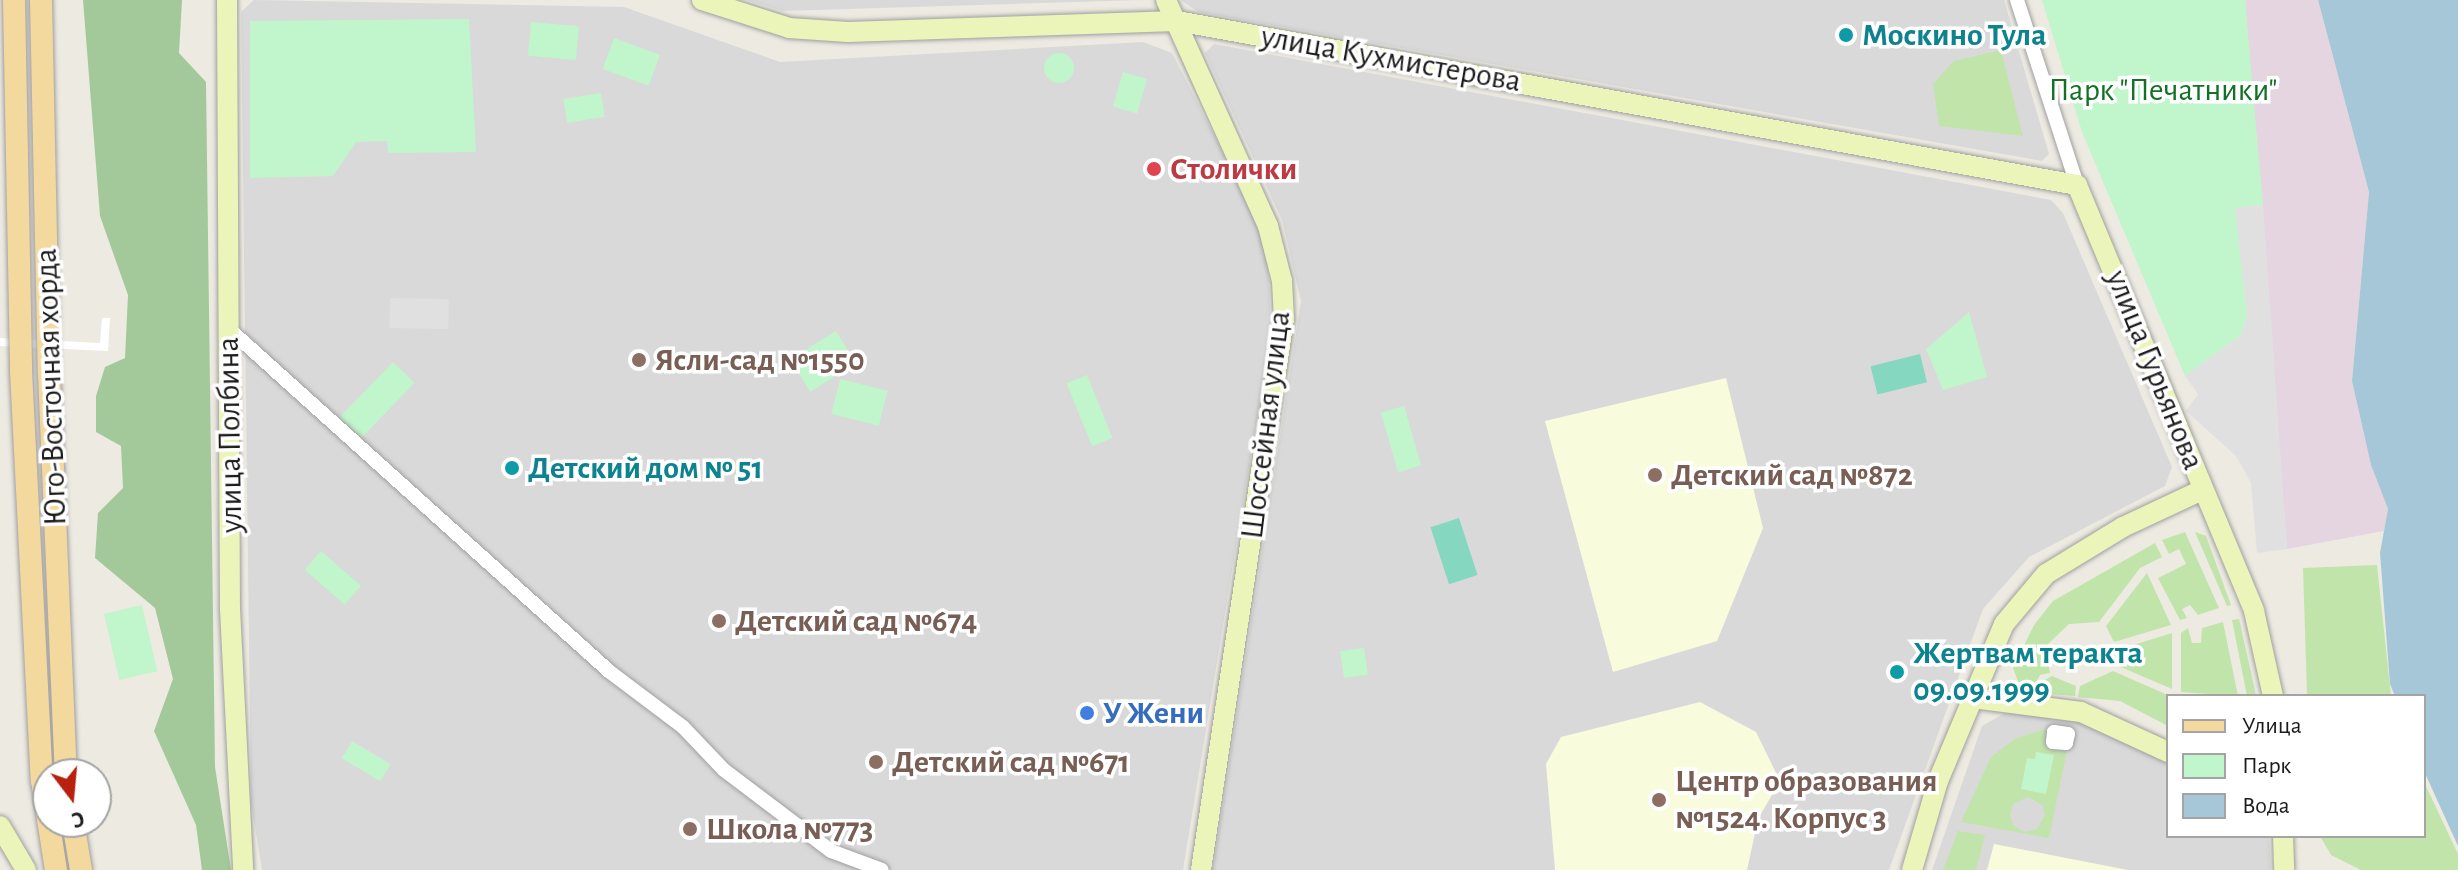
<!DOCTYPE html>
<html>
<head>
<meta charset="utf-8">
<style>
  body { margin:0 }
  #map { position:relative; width:2458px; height:870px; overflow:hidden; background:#edeae2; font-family:"Alegreya Sans",sans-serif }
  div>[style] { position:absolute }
  .residential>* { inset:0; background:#dad9d9 }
  .industrial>* { inset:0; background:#e5d5e0 }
  .education>* { inset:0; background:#f9fcdc }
  .grass>* { inset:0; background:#c1e4ab }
  .forest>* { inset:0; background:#a3c99a }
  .park>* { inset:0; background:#c1f5cb; transform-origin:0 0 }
  .round { border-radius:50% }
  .pitch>* { inset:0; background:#85d7c0; transform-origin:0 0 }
  .parking>* { inset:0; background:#e0e0e0; transform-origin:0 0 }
  .water>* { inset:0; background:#a5c7d7 }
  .pier>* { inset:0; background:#fff }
  .roads { filter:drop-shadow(0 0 2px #a0a0a0) drop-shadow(0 0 2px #a0a0a0) }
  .street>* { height:14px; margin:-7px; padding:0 7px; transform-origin:7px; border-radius:7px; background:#fff }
  .secondary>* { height:20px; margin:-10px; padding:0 10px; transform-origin:10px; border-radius:10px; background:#ebf4b9 }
  .primary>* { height:22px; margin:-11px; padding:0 11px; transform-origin:11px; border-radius:11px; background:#f4d99f }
  .dots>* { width:22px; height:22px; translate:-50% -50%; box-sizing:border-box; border:4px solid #fff; border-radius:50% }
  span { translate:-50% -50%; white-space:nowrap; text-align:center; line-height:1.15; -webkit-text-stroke:7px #fff; paint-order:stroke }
  .culture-label { font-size:32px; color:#0d838f; font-weight:700 }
  .left { translate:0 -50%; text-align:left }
  .street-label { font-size:32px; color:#1c1c1c }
  .park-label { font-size:32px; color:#137125 }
  .health-label { font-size:32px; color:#be3a42; font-weight:700 }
  .education-label { font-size:32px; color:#785e54; font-weight:700 }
  .shop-label { font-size:32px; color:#366cbe; font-weight:700 }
  .legend { position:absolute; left:2166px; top:694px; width:260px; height:144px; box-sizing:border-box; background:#fff; border:2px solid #a4a4a4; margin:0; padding:10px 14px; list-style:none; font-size:24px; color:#1c1c1c }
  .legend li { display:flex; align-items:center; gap:16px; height:40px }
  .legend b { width:40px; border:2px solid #a4a4a4 }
  .north { position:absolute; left:32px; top:758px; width:80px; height:80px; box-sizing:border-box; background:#fff; border:2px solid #a4a4a4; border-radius:50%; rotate:164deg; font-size:22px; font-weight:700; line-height:32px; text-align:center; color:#1c1c1c }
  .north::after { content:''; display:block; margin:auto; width:28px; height:36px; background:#b9200e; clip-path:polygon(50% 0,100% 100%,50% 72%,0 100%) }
</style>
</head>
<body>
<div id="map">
  <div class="residential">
    <div style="clip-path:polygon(254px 0,624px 7px,780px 62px,1143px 42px,1172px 53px,1267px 239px,1271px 332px,1183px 870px,262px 870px,251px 802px,241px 12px)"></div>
    <div style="clip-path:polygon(746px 0,1142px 0,783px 11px)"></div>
    <div style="clip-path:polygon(1181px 0,2004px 0,2049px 154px,2042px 161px,1198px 12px)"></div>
    <div style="clip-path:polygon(1214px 44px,2051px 200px,2063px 213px,2172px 467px,2165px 486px,2029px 557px,1983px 609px,1889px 870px,1213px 870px,1301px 301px,1282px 220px,1205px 53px)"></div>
    <div style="clip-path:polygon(2005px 713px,2068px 716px,2168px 761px,2168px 836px,2269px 836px,2271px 870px,1932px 870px,1982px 726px)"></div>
  </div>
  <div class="industrial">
    <div style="clip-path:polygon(2245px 0,2318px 0,2369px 192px,2352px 381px,2371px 465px,2388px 509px,2384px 531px,2287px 549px)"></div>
  </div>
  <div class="education">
    <div style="clip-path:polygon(1726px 378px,1763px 528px,1717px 641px,1613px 672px,1545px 421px)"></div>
    <div style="clip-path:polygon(1700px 702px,1756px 732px,1780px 781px,1758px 819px,1747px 870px,1555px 870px,1546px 764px,1561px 737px)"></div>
    <div style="clip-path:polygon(1994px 844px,2056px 856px,2128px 870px,1987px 870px)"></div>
  </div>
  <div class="grass">
    <div style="clip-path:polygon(2001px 50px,2023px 136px,1939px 126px,1933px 84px,1954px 61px)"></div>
    <div style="clip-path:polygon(2185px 532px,2219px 608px,2198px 615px,2190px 605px,2182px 609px,2187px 618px,2180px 620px,2158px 578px,2186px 564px,2179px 549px,2169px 554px,2162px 540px)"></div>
    <div style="clip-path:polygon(2195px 532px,2206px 536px,2231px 605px,2227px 606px)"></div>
    <div style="clip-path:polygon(2155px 543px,2162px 557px,2140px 568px,2099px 622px,2069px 624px,2045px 647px,2050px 673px,2040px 675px,2034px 686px,2052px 676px,2076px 686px,2075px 696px,2022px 692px,2013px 668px,2034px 625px,2053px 601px)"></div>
    <div style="clip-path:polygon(2377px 565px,2391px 696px,2307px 696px,2303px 568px)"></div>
    <div style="clip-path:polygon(2147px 573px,2171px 625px,2114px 642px,2106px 626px)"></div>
    <div style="clip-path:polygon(2239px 619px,2252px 677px,2256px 696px,2247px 696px,2232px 620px)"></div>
    <div style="clip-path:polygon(2223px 622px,2238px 696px,2181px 692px,2181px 633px,2188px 628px,2192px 643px,2201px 643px,2202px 628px)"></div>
    <div style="clip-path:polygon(2172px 633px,2172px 689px,2116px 665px,2117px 650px)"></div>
    <div style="clip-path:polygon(2113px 671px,2170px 696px,2168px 726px,2120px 701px,2078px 697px,2080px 686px)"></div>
    <div style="clip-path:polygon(evenodd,2054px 727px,2071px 731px,2049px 838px,1961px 822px,1991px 757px,2016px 738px,2054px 727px,2028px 797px,2042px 805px,2045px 815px,2037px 829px,2025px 832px,2014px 826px,2010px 816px,2013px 804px,2028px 797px)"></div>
    <div style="clip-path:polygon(2424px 782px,2458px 854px,2458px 870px,2361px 870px,2331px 855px,2320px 836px,2424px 836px)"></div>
    <div style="clip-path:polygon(1958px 831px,1985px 835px,1976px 870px,1943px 870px)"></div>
  </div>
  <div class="forest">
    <div style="clip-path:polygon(83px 0,182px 0,179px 53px,206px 82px,215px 767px,231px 870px,202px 870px,196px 825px,154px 731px,173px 679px,155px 608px,95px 558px,98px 513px,123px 488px,121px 446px,96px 432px,96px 396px,105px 367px,125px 358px,128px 295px,100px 216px)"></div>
  </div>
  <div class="park">
    <div style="clip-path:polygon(2042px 0,2245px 0,2263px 205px,2236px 208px,2247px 316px,2241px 335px,2185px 376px,2082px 132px)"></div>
    <div style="clip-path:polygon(469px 19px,476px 152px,388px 153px,387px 141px,356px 142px,333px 176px,250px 178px,250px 21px)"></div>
    <div style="left:531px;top:22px;width:48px;height:34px;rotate:5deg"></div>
    <div style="left:614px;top:38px;width:49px;height:33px;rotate:20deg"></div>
    <div class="round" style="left:1044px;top:53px;width:30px;height:30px"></div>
    <div style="left:1123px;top:72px;width:25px;height:36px;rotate:16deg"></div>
    <div style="left:601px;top:93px;width:24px;height:38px;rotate:81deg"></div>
    <div style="clip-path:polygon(1969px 312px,1987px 377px,1943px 390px,1926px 349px)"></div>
    <div style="left:836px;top:331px;width:38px;height:54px;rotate:58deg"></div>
    <div style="left:393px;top:362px;width:30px;height:78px;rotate:44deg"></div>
    <div style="left:1087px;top:375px;width:68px;height:22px;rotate:68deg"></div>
    <div style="left:840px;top:379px;width:49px;height:36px;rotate:14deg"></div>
    <div style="left:1404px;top:406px;width:62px;height:24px;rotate:74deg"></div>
    <div style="left:321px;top:551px;width:53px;height:25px;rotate:41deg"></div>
    <div style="left:142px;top:605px;width:68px;height:39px;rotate:77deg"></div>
    <div style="left:1364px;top:648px;width:27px;height:24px;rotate:82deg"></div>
    <div style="left:352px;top:741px;width:45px;height:20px;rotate:31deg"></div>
    <div style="clip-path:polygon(2036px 752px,2054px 755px,2046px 794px,2021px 789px,2027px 758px,2035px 759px)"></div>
  </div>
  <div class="pitch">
    <div style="left:1920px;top:354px;width:29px;height:51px;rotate:76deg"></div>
    <div style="left:1459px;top:518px;width:60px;height:30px;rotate:72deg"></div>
  </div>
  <div class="parking">
    <div style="clip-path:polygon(2263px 205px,2287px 549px,2257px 553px,2251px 483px,2236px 456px,2186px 411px,2198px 394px,2185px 376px,2241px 335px,2247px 316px,2235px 208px)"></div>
    <div style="left:390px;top:298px;width:59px;height:30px;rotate:1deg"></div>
  </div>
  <div class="water">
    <div style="clip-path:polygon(2318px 0,2458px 0,2458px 846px,2424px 771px,2424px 696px,2395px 696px,2390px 684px,2380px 553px,2388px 509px,2371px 465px,2352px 381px,2369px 192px)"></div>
  </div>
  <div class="pier">
    <div style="clip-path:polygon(102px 318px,110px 318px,108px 351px,0 346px,0 338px,100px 343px)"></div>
  </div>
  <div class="roads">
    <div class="street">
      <div style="left:2017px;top:0;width:194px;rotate:72deg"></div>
      <div style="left:229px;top:329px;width:513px;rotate:42deg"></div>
      <div style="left:610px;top:672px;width:91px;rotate:37deg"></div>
      <div style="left:683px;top:727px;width:59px;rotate:46.4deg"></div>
      <div style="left:724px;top:770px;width:134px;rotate:37.1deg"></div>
      <div style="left:831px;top:851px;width:54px;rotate:20.4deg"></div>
      <div style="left:2054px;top:732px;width:14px;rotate:8deg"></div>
      <div style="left:2068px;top:734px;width:9px;rotate:103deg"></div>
      <div style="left:2066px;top:743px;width:13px;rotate:-176deg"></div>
      <div style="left:2053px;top:742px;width:10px;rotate:-84deg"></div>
    </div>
    <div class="secondary">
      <div style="left:227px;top:0;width:609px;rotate:89.72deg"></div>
      <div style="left:230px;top:609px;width:261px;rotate:87.1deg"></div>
      <div style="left:702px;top:0;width:91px;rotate:17.8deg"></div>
      <div style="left:789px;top:28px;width:59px;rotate:3.9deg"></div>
      <div style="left:848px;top:32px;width:329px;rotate:-1.9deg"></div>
      <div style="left:1177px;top:21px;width:915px;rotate:10.33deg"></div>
      <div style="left:2077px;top:185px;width:461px;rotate:67.4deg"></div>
      <div style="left:2254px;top:611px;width:87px;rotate:77.4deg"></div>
      <div style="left:1166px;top:0;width:248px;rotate:65.7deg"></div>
      <div style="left:1268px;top:226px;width:57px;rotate:75.7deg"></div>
      <div style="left:1282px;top:281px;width:38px;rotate:87deg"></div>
      <div style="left:1284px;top:319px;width:557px;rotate:98.57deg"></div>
      <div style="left:1973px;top:698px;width:109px;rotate:7.4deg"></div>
      <div style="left:2081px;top:712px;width:96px;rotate:24.7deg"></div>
      <div style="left:0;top:826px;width:51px;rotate:59.4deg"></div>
      <div style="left:2283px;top:836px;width:34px;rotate:88deg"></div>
      <div style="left:1912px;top:870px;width:93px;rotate:-73.7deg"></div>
      <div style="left:1938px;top:781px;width:170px;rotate:-67.2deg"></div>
      <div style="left:2004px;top:624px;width:65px;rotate:-50deg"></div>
      <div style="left:2046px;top:574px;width:90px;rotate:-31.4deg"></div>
      <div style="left:2123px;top:527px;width:87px;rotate:-25.1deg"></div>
    </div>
    <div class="primary">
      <div style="left:14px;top:0;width:371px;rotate:88.9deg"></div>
      <div style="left:21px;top:371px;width:410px;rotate:87.1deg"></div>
      <div style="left:42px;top:780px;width:91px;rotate:81.2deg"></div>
      <div style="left:41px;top:0;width:373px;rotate:88.8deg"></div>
      <div style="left:49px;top:373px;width:401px;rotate:87.6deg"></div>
      <div style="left:73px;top:822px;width:49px;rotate:80.5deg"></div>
    </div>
  </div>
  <div class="dots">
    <div style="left:1846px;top:35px;background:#0f9aa8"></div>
    <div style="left:1154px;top:169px;background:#e0444e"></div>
    <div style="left:639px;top:360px;background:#8d6e63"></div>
    <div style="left:512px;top:468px;background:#0f9aa8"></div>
    <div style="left:1655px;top:475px;background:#8d6e63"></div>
    <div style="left:719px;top:621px;background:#8d6e63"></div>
    <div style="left:1897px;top:672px;background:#0f9aa8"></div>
    <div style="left:1087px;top:713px;background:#3f7fe0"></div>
    <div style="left:876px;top:762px;background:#8d6e63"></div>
    <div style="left:1659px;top:800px;background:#8d6e63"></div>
    <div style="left:690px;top:829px;background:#8d6e63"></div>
  </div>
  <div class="culture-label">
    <span class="left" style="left:1862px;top:35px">Москино Тула</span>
    <span class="left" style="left:528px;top:468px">Детский дом № 51</span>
    <span class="left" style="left:1913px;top:672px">Жертвам теракта<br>09.09.1999</span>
  </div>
  <div class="street-label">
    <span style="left:1391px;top:59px;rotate:10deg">улица Кухмистерова</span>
    <span style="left:2155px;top:370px;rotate:68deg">улица Гурьянова</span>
    <span style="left:51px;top:387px;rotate:-92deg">Юго-Восточная хорда</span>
    <span style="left:1266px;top:425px;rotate:-83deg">Шоссейная улица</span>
    <span style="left:230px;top:435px;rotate:-91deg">улица Полбина</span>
  </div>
  <div class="park-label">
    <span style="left:2163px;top:90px">Парк "Печатники"</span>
  </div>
  <div class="health-label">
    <span class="left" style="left:1170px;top:169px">Столички</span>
  </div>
  <div class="education-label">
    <span class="left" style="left:655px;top:360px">Ясли-сад №1550</span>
    <span class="left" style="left:1671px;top:475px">Детский сад №872</span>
    <span class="left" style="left:735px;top:621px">Детский сад №674</span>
    <span class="left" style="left:892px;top:762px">Детский сад №671</span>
    <span class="left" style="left:1675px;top:800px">Центр образования<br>№1524. Корпус 3</span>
    <span class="left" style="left:706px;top:829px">Школа №773</span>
  </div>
  <div class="shop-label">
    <span class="left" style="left:1103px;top:713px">У Жени</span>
  </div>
  <ul class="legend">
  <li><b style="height:10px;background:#f4d99f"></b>Улица</li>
  <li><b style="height:22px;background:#c1f5cb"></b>Парк</li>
  <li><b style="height:22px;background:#a5c7d7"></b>Вода</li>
  </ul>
  <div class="north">С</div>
</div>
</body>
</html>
